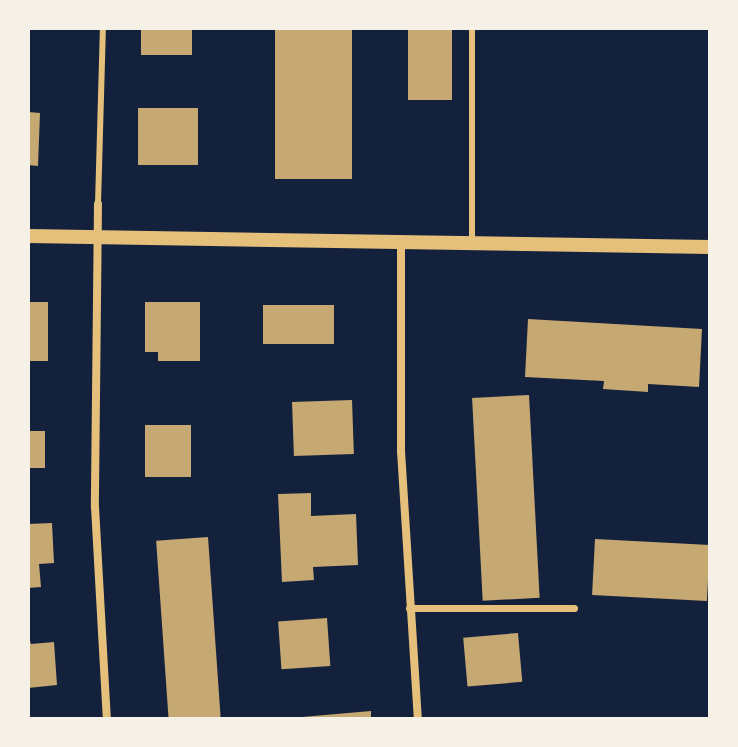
<!DOCTYPE html>
<html>
<head>
<meta charset="utf-8">
<style>
  body { margin:0 }
  #map { position:relative; width:738px; height:747px; overflow:hidden; background:#14213d; font-family:Barlow,sans-serif }
  div>[style] { position:absolute }
  .building>* { inset:0; background:#c6a872; transform-origin:0 0 }
  .service>* { height:6px; margin:-3px; padding:0 3px; transform-origin:3px; border-radius:3px; background:#e5c07b }
  .pedestrian>* { height:7px; margin:-3.5px; padding:0 3.5px; transform-origin:3.5px; border-radius:3.5px; background:#e5c07b }
  .minor>* { height:8px; margin:-4px; padding:0 4px; transform-origin:4px; border-radius:4px; background:#e5c07b }
  .tertiary>* { height:14px; margin:-7px; padding:0 7px; transform-origin:7px; border-radius:7px; background:#e5c07b }
  span { translate:-50% -50%; white-space:nowrap; text-align:center; line-height:1.15; -webkit-text-stroke:8px #f6f1e7; paint-order:stroke }
  .frame { position:absolute; inset:0; border:30px solid #f6f1e7; pointer-events:none }
</style>
</head>
<body>
<div id="map">
  <div class="building">
    <div style="left:141px;top:28px;width:51px;height:27px"></div>
    <div style="left:275px;top:28px;width:77px;height:151px"></div>
    <div style="left:408px;top:28px;width:44px;height:72px"></div>
    <div style="left:138px;top:108px;width:60px;height:57px"></div>
    <div style="clip-path:polygon(28px 112px,40px 113px,38px 166px,28px 165px)"></div>
    <div style="left:28px;top:302px;width:20px;height:59px"></div>
    <div style="clip-path:polygon(145px 302px,200px 302px,200px 361px,158px 361px,158px 352px,145px 352px)"></div>
    <div style="left:263px;top:305px;width:71px;height:39px"></div>
    <div style="clip-path:polygon(528px 319px,702px 329px,699px 387px,648px 384px,648px 392px,603px 389px,604px 381px,525px 377px)"></div>
    <div style="left:529px;top:395px;width:203px;height:57px;rotate:87deg"></div>
    <div style="left:352px;top:400px;width:54px;height:60px;rotate:88deg"></div>
    <div style="left:145px;top:425px;width:46px;height:52px"></div>
    <div style="left:28px;top:431px;width:17px;height:37px"></div>
    <div style="clip-path:polygon(311px 493px,311px 516px,356px 514px,358px 565px,313px 567px,314px 580px,282px 582px,278px 494px)"></div>
    <div style="clip-path:polygon(52px 523px,54px 563px,39px 564px,41px 587px,28px 588px,28px 524px)"></div>
    <div style="left:208px;top:537px;width:182px;height:52px;rotate:86deg"></div>
    <div style="left:595px;top:539px;width:115px;height:56px;rotate:3deg"></div>
    <div style="left:327px;top:618px;width:48px;height:49px;rotate:86deg"></div>
    <div style="left:518px;top:633px;width:49px;height:55px;rotate:85deg"></div>
    <div style="clip-path:polygon(28px 635px,31px 644px,54px 642px,57px 685px,28px 688px)"></div>
    <div style="clip-path:polygon(371px 711px,371px 719px,302px 719px,302px 717px)"></div>
  </div>
  <div class="service">
    <div style="left:98px;top:204px;width:176px;rotate:-88.4deg"></div>
    <div style="left:472px;top:242px;width:214px;rotate:-90deg"></div>
  </div>
  <div class="pedestrian">
    <div style="left:409px;top:608px;width:165px"></div>
  </div>
  <div class="minor">
    <div style="left:98px;top:204px;width:303px;rotate:90.6deg"></div>
    <div style="left:95px;top:507px;width:212px;rotate:86.8deg"></div>
    <div style="left:401px;top:242px;width:209px;rotate:90deg"></div>
    <div style="left:401px;top:451px;width:269px;rotate:86.4deg"></div>
  </div>
  <div class="tertiary">
    <div style="left:28px;top:236px;width:682px;rotate:0.92deg"></div>
  </div>
  <div class="frame"></div>
</div>
</body>
</html>
